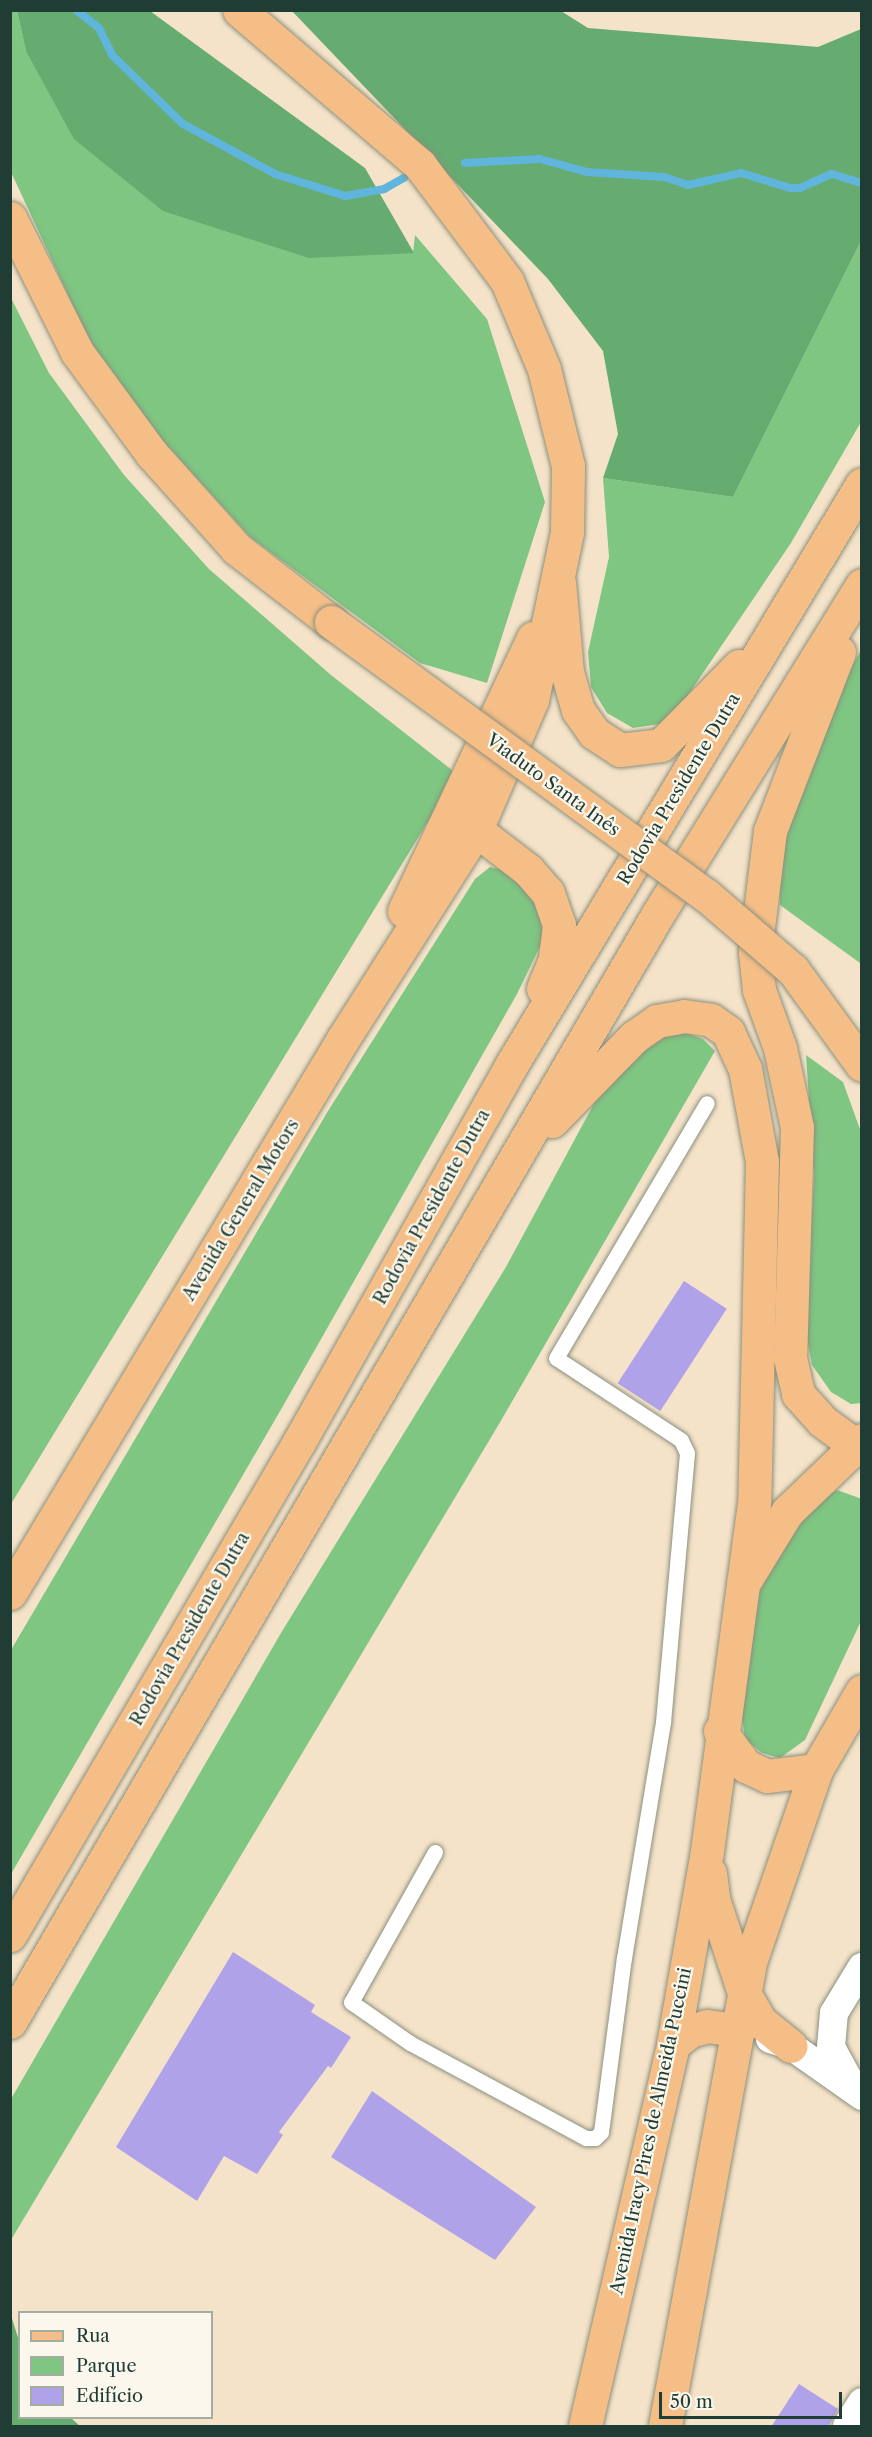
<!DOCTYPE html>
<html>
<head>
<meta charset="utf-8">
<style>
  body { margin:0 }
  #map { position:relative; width:872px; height:2437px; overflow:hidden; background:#f5e3c9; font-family:"Libre Caslon Text",serif }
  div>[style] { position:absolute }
  .green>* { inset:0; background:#7ec682 }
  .forest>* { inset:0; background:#66ab70 }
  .stream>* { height:8px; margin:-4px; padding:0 4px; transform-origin:4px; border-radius:4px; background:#60b5dd }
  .building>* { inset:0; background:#afa2e9; transform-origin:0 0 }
  .roads { filter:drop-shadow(0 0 2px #8a907e) drop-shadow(0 0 2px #8a907e) }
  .lane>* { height:15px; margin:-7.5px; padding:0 7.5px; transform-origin:7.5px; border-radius:7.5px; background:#fff }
  .street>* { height:28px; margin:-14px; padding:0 14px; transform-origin:14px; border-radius:14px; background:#fff }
  .primary>* { height:33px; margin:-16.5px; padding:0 16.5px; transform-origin:16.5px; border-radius:16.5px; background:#f6be87 }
  .highway>* { height:33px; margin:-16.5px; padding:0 16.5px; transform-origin:16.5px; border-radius:16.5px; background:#f6be87 }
  .bridges { filter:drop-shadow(0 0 2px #8a907e) drop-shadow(0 0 2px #8a907e) }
  .primary-bridge>* { height:33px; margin:-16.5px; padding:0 16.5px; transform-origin:16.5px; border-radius:16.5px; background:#f6be87 }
  span { translate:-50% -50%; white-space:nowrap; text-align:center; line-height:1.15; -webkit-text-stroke:4.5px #fbf7ec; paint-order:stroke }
  .street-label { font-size:18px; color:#1f3d34 }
  .frame { position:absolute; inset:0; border:12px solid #1f3d34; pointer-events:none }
  .legend { position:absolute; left:18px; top:2311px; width:195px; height:108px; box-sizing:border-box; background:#fbf7ec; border:2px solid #a3ada2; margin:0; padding:8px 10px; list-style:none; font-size:18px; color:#1f3d34 }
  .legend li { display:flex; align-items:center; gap:12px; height:30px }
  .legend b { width:30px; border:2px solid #a3ada2 }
  .scale { position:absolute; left:659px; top:2392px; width:183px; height:27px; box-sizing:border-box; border:3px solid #1f3d34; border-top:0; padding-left:8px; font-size:18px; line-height:21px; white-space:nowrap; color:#1f3d34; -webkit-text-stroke:4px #fbf7ec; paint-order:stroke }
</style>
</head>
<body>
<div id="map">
  <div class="green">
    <div style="clip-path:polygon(10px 11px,17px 11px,26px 51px,413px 253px,415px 235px,487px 319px,545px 502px,487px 683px,420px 663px,250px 537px,164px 442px,89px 340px,11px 172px)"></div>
    <div style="clip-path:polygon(861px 241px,861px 422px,791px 543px,682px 704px,660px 724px,633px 728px,607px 713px,591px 687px,588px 652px,609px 557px,603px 478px,733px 497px)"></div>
    <div style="clip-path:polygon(10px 296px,49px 373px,124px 475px,209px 569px,331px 675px,457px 774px,11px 1504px)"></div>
    <div style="clip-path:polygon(861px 650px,861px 968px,860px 963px,780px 905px,779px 877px,786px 826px,848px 673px)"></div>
    <div style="clip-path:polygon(490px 867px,516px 873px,540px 893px,546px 934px,517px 994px,283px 1406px,11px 1874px,11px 1650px,328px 1111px,475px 879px)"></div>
    <div style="clip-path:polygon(681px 1031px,703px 1039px,715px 1051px,499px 1424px,11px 2240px,11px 2099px,281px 1633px,506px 1267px,597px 1098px,637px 1047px)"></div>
    <div style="clip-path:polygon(806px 1055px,843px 1082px,861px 1132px,861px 1403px,851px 1404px,831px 1392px,812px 1365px,806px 1333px,814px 1175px)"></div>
    <div style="clip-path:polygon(837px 1490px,862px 1499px,862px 1619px,805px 1740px,780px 1758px,762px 1753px,745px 1739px,742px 1717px,755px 1602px,770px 1568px,814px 1504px)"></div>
  </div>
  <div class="forest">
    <div style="clip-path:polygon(17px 11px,150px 11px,365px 168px,414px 253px,309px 258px,163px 211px,74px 139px,26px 51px)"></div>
    <div style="clip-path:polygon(292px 11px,561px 11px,588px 28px,818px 47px,861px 29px,861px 241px,733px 497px,603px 478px,618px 434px,603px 351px,548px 279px)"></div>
    <div style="clip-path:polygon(10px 2312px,19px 2341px,20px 2418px,71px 2418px,80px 2426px,11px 2426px)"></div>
  </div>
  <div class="stream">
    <div style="left:76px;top:10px;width:29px;rotate:38deg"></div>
    <div style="left:99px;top:28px;width:30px;rotate:64deg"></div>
    <div style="left:112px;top:55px;width:99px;rotate:44.2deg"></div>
    <div style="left:183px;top:124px;width:105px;rotate:28.5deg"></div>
    <div style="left:275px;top:174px;width:73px;rotate:17.4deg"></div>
    <div style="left:345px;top:196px;width:40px;rotate:-10deg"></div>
    <div style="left:384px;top:189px;width:23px;rotate:-29deg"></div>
    <div style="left:465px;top:163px;width:75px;rotate:-3.1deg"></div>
    <div style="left:540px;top:159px;width:49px;rotate:15.5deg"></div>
    <div style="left:587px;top:172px;width:77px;rotate:3.7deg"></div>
    <div style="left:664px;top:177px;width:25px;rotate:18deg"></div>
    <div style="left:688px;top:185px;width:54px;rotate:-12.8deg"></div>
    <div style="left:741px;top:173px;width:51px;rotate:17deg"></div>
    <div style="left:790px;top:188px;width:10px"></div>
    <div style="left:800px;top:188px;width:35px;rotate:-24deg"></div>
    <div style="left:832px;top:174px;width:31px;rotate:17deg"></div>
  </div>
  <div class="building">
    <div style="left:684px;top:1281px;width:51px;height:122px;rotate:33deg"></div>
    <div style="clip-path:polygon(233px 1952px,315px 2005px,311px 2012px,351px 2037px,331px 2068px,328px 2066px,279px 2132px,283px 2135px,257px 2174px,224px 2156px,197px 2201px,116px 2147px)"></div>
    <div style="clip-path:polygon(372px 2091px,536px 2207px,495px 2260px,331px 2157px)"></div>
    <div style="clip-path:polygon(799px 2384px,838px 2409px,828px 2427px,771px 2427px)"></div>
  </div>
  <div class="roads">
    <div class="lane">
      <div style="left:435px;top:1852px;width:172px;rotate:119.2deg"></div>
      <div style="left:351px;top:2002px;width:72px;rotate:34.8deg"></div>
      <div style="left:410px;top:2043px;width:200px;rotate:28.4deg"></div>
      <div style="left:586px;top:2138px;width:9px"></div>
      <div style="left:595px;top:2138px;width:8px;rotate:-45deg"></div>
      <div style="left:601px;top:2132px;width:176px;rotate:-82.5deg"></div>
      <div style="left:624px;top:1958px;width:239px;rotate:-80.6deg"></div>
      <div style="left:663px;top:1722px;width:270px;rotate:-84.9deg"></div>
      <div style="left:687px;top:1453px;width:14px;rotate:-115deg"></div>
      <div style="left:681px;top:1440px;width:149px;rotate:-146.7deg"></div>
      <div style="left:556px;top:1358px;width:296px;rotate:-59.4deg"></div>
    </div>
    <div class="street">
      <div style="left:770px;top:2039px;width:22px;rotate:18deg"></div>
      <div style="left:791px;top:2046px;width:87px;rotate:35.2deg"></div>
      <div style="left:851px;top:2084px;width:42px;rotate:-118.4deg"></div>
      <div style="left:831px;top:2047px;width:34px;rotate:-85deg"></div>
      <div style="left:834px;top:2013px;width:54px;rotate:-58.7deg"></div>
      <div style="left:847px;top:2426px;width:28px;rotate:-58deg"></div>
    </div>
    <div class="primary">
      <div style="left:10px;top:218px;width:150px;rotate:63.4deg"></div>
      <div style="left:77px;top:352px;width:127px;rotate:53.7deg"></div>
      <div style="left:152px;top:454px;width:127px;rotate:48.2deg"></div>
      <div style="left:237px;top:549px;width:119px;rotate:37.8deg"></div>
      <div style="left:404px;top:911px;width:302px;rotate:-64.7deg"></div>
      <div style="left:10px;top:1593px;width:646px;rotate:-58.99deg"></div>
      <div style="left:343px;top:1039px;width:248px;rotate:-57.5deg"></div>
      <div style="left:476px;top:830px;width:142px;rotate:-66.7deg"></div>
      <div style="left:532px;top:700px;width:172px;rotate:-78.2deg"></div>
      <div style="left:567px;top:532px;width:66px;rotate:-89.1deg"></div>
      <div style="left:568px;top:466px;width:100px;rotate:-103.9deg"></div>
      <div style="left:544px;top:369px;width:95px;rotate:-112.8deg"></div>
      <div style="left:507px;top:281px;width:145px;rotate:-126.9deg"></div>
      <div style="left:420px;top:165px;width:238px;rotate:-139.4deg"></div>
      <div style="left:720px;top:1731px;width:44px;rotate:53.4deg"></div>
      <div style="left:746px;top:1766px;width:23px;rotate:25deg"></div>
      <div style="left:767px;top:1776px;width:49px;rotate:-7deg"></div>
      <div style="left:710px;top:1873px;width:26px;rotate:83deg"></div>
      <div style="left:713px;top:1899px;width:99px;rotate:71.7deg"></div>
      <div style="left:744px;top:1993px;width:34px;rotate:60deg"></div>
      <div style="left:761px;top:2022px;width:38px;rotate:39deg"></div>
      <div style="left:673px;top:2044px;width:21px;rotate:-37deg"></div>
      <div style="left:690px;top:2031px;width:18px;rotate:-16deg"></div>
      <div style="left:707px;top:2026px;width:30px;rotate:8deg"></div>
      <div style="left:585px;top:2426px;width:392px;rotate:-77deg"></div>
      <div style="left:673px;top:2044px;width:196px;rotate:-80deg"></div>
      <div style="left:707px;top:1851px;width:269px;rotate:-82.3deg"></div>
      <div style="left:743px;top:1584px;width:84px;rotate:-58.6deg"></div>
      <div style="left:787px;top:1512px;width:104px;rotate:-43.8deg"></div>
      <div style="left:665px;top:2426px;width:475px;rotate:-79.6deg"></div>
      <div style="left:751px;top:1959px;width:200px;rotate:-71deg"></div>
      <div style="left:816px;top:1770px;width:91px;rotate:-59.8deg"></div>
    </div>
    <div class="highway">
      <div style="left:559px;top:582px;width:90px;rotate:84.9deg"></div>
      <div style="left:567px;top:672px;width:40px;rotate:74deg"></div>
      <div style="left:578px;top:710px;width:28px;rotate:55deg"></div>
      <div style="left:594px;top:733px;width:31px;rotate:33deg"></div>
      <div style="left:620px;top:750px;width:41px;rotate:-7deg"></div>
      <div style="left:661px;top:745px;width:111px;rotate:-45.4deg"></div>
      <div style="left:839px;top:652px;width:192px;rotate:111.1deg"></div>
      <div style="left:770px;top:831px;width:122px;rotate:97.1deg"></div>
      <div style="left:755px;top:952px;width:38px;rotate:84deg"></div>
      <div style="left:759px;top:990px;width:62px;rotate:70.1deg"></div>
      <div style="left:780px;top:1048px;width:81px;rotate:77.9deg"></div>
      <div style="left:797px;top:1127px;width:231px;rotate:91.7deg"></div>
      <div style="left:790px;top:1358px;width:37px;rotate:77deg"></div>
      <div style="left:798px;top:1394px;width:36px;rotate:48deg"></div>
      <div style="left:822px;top:1421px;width:41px;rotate:36deg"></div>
      <div style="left:476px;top:830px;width:66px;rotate:37.6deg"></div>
      <div style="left:528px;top:870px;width:30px;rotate:49deg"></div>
      <div style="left:548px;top:893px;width:34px;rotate:71deg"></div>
      <div style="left:559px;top:925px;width:34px;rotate:97deg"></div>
      <div style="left:555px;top:959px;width:32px;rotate:112deg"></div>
      <div style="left:552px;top:1121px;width:117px;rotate:-45.7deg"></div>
      <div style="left:634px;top:1037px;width:28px;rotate:-35deg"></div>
      <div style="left:657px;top:1021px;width:27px;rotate:-10deg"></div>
      <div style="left:684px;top:1016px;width:27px;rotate:8deg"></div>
      <div style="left:711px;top:1020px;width:21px;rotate:35deg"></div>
      <div style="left:728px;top:1032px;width:41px;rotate:65.3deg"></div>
      <div style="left:745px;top:1069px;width:95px;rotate:79.6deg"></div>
      <div style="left:762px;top:1162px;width:341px;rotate:91.3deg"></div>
      <div style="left:754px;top:1503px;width:82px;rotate:97.7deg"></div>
      <div style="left:10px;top:1935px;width:571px;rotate:-59.62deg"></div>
      <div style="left:299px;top:1442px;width:434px;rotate:-60.6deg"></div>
      <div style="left:512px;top:1064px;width:677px;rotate:-58.89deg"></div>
      <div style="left:10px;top:2022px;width:1284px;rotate:-59.68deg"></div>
      <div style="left:658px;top:914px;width:387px;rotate:-58.2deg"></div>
    </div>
  </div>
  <div class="bridges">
    <div class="primary-bridge">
      <div style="left:331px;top:622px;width:464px;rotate:36.1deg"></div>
      <div style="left:706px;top:895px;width:115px;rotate:40.8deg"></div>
      <div style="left:793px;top:970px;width:117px;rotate:54deg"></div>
    </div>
  </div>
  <div class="street-label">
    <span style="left:553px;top:785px;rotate:36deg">Viaduto Santa Inês</span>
    <span style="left:679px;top:789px;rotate:-59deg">Rodovia Presidente Dutra</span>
    <span style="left:432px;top:1207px;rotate:-61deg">Rodovia Presidente Dutra</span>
    <span style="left:241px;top:1210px;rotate:-59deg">Avenida General Motors</span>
    <span style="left:190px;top:1629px;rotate:-60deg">Rodovia Presidente Dutra</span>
    <span style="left:651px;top:2131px;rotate:-78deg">Avenida Iracy Pires de Almeida Puccini</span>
  </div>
  <div class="frame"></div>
  <ul class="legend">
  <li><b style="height:8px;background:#f6be87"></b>Rua</li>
  <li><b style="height:16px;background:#7ec682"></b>Parque</li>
  <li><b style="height:16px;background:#afa2e9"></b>Edifício</li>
  </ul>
  <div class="scale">50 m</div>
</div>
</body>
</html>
